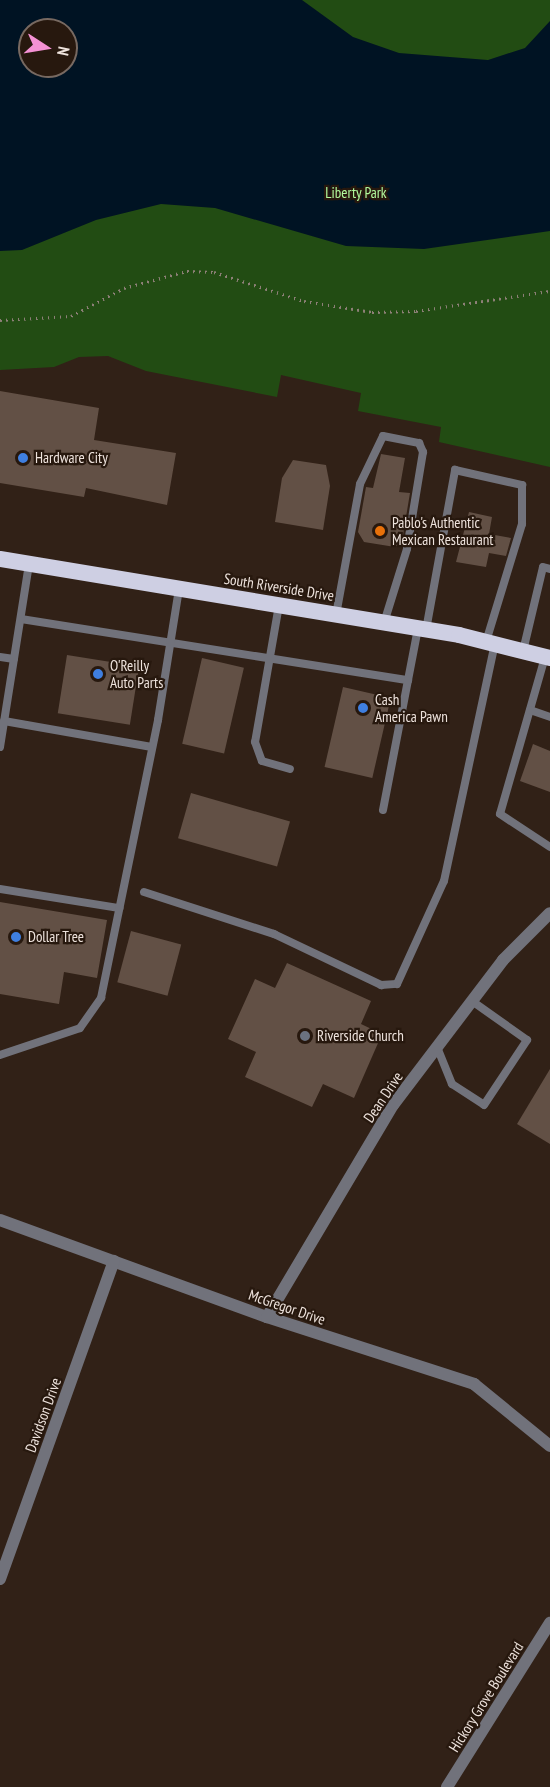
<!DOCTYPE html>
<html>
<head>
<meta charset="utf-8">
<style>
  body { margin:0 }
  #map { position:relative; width:550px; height:1787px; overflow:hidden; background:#312117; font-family:"PT Sans Narrow",sans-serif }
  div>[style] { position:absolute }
  .green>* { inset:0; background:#224c13 }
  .water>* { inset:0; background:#001323 }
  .building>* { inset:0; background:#625045; transform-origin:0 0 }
  .path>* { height:3px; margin-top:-1.5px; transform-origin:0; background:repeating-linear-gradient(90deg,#8d8077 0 1.5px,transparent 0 6px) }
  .service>* { height:8px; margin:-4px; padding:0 4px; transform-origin:4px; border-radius:4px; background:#71727b }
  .minor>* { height:12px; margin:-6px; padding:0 6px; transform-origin:6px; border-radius:6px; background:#71727b }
  .tertiary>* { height:12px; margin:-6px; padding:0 6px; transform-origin:6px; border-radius:6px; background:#71727b }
  .trunk>* { height:16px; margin:-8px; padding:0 8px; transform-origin:8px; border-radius:8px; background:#cecfe3 }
  .dots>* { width:16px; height:16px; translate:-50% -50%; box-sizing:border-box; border:3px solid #27180e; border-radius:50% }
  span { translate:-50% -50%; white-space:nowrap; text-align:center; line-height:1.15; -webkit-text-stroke:4.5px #27180e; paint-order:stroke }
  .park-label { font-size:15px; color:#b2fa9d }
  .poi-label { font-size:15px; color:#eee3dd }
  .left { translate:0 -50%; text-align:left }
  .street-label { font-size:15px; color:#eee3dd }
  .north { position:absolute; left:18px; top:18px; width:60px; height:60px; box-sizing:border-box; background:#27180e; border:2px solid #776961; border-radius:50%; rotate:102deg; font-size:16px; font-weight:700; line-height:24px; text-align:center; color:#eee3dd }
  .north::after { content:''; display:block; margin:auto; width:21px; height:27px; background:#f491d4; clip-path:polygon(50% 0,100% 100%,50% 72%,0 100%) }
</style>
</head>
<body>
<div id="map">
  <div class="green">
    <div style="clip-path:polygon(evenodd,0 0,550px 0,550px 467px,439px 442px,441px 427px,358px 411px,361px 393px,281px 375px,277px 397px,146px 371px,108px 356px,79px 357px,54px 367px,0 370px,0 0,30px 30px,66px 30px,66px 66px,30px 66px,30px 30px)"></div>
  </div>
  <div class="water">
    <div style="clip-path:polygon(evenodd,0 0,302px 0,353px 37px,399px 53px,488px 60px,525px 48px,550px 21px,550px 231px,424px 249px,346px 246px,215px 208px,161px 204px,96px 220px,22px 250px,0 251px,0 0,30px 30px,66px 30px,66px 66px,30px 66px,30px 30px)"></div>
  </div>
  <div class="building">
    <div style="clip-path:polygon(0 391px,99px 408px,94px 440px,176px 453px,167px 505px,86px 488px,84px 497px,0 483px)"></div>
    <div style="clip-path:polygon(381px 454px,405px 458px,399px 492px,410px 493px,402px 541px,395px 547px,364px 542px,358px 532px,366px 487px,373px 488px)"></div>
    <div style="clip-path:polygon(293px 460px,326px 465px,330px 486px,323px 530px,275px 522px,282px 478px)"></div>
    <div style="clip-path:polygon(469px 512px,492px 517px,489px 534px,511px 538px,506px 556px,489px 553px,486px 567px,456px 562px)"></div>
    <div style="left:67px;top:655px;width:73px;height:59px;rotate:9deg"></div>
    <div style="left:202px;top:658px;width:43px;height:88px;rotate:13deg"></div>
    <div style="left:343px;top:687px;width:49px;height:82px;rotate:13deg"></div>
    <div style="clip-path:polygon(533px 744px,550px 751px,550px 792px,520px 781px)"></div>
    <div style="left:191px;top:793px;width:103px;height:47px;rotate:16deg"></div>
    <div style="clip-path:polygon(0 902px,107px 920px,97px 978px,64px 972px,59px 1004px,0 994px)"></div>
    <div style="left:131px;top:931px;width:52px;height:53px;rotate:15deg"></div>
    <div style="clip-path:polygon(287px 963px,371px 1001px,361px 1024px,382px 1034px,354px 1098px,323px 1084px,312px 1107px,245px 1077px,256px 1052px,228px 1039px,255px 979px,275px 988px)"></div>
    <div style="clip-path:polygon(550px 1069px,550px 1144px,517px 1124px)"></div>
  </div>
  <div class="path">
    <div style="left:0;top:320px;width:71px;rotate:-3.2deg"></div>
    <div style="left:71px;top:316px;width:60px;rotate:-27.8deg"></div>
    <div style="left:124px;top:288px;width:65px;rotate:-15.1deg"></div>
    <div style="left:187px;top:271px;width:27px;rotate:2deg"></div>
    <div style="left:214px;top:272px;width:95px;rotate:17.9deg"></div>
    <div style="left:304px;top:301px;width:69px;rotate:9.2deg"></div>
    <div style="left:372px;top:312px;width:44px;rotate:-1.3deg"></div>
    <div style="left:416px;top:311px;width:135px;rotate:-8.5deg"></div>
  </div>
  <div class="service">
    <div style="left:279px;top:605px;width:139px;rotate:99.9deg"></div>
    <div style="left:255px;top:742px;width:20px;rotate:70deg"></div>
    <div style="left:262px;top:761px;width:29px;rotate:16deg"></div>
    <div style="left:336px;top:615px;width:133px;rotate:-79.6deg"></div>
    <div style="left:360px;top:484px;width:53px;rotate:-64.4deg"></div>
    <div style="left:383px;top:436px;width:37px;rotate:11deg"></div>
    <div style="left:419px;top:443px;width:10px;rotate:66deg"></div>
    <div style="left:423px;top:452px;width:98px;rotate:99.4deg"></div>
    <div style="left:407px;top:549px;width:77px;rotate:107.3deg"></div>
    <div style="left:21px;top:619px;width:392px;rotate:9deg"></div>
    <div style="left:426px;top:630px;width:163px;rotate:-79.7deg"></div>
    <div style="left:455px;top:470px;width:69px;rotate:12.6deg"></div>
    <div style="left:522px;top:485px;width:39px;rotate:90deg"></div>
    <div style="left:522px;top:524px;width:123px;rotate:107deg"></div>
    <div style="left:523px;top:651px;width:86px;rotate:-76.6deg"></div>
    <div style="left:543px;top:567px;width:7px;rotate:16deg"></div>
    <div style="left:0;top:657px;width:14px;rotate:8deg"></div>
    <div style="left:545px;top:657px;width:163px;rotate:106deg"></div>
    <div style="left:500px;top:814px;width:60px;rotate:33.4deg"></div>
    <div style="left:530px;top:710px;width:21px;rotate:19deg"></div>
    <div style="left:4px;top:721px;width:150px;rotate:10deg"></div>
    <div style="left:0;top:747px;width:185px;rotate:-81deg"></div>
    <div style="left:383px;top:810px;width:185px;rotate:-79.1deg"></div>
    <div style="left:0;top:889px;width:121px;rotate:9.1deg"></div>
    <div style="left:144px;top:892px;width:137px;rotate:17.9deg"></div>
    <div style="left:274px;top:934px;width:119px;rotate:25.5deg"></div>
    <div style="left:381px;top:985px;width:16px;rotate:-4deg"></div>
    <div style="left:397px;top:984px;width:113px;rotate:-65.5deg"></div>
    <div style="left:444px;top:881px;width:242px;rotate:-77.9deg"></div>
    <div style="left:437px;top:1047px;width:40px;rotate:68deg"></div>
    <div style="left:452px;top:1084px;width:38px;rotate:33deg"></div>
    <div style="left:484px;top:1105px;width:78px;rotate:-56.5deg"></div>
    <div style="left:527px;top:1040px;width:67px;rotate:-144.7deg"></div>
    <div style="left:0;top:1055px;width:84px;rotate:-18.6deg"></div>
    <div style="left:80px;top:1028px;width:37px;rotate:-55deg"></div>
    <div style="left:101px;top:998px;width:284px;rotate:-78.4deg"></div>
    <div style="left:158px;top:720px;width:133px;rotate:-80.9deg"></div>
  </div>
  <div class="minor">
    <div style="left:0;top:1220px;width:284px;rotate:20deg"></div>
    <div style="left:267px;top:1317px;width:218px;rotate:17.9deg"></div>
    <div style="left:474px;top:1384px;width:98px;rotate:39.2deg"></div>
    <div style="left:267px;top:1317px;width:247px;rotate:-59.3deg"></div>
    <div style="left:393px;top:1105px;width:182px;rotate:-52.8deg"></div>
    <div style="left:503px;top:960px;width:66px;rotate:-45deg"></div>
    <div style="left:0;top:1579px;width:338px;rotate:-70.3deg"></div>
  </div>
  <div class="tertiary">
    <div style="left:447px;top:1787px;width:194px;rotate:-57.9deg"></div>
  </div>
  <div class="trunk">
    <div style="left:0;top:559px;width:465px;rotate:9.4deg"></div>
    <div style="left:459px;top:635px;width:94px;rotate:14.2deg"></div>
  </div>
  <div class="dots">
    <div style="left:23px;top:458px;background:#3f7fe0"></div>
    <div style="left:380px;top:531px;background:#e8710a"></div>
    <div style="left:98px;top:674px;background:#3f7fe0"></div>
    <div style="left:363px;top:708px;background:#3f7fe0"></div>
    <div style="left:16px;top:937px;background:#3f7fe0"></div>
    <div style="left:305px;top:1036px;background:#6b7280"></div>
  </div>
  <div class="park-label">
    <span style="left:356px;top:193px">Liberty Park</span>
  </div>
  <div class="poi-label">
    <span class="left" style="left:35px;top:458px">Hardware City</span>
    <span class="left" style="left:392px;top:531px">Pablo's Authentic<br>Mexican Restaurant</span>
    <span class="left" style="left:110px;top:674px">O'Reilly<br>Auto Parts</span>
    <span class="left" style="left:375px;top:708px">Cash<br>America Pawn</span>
    <span class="left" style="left:28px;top:937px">Dollar Tree</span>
    <span class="left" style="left:317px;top:1036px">Riverside Church</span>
  </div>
  <div class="street-label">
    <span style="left:279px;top:587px;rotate:9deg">South Riverside Drive</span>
    <span style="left:383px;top:1097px;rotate:-56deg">Dean Drive</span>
    <span style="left:287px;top:1307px;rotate:19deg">McGregor Drive</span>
    <span style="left:43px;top:1415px;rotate:-70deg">Davidson Drive</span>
    <span style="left:486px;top:1697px;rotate:-58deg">Hickory Grove Boulevard</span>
  </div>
  <div class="north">N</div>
</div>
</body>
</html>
